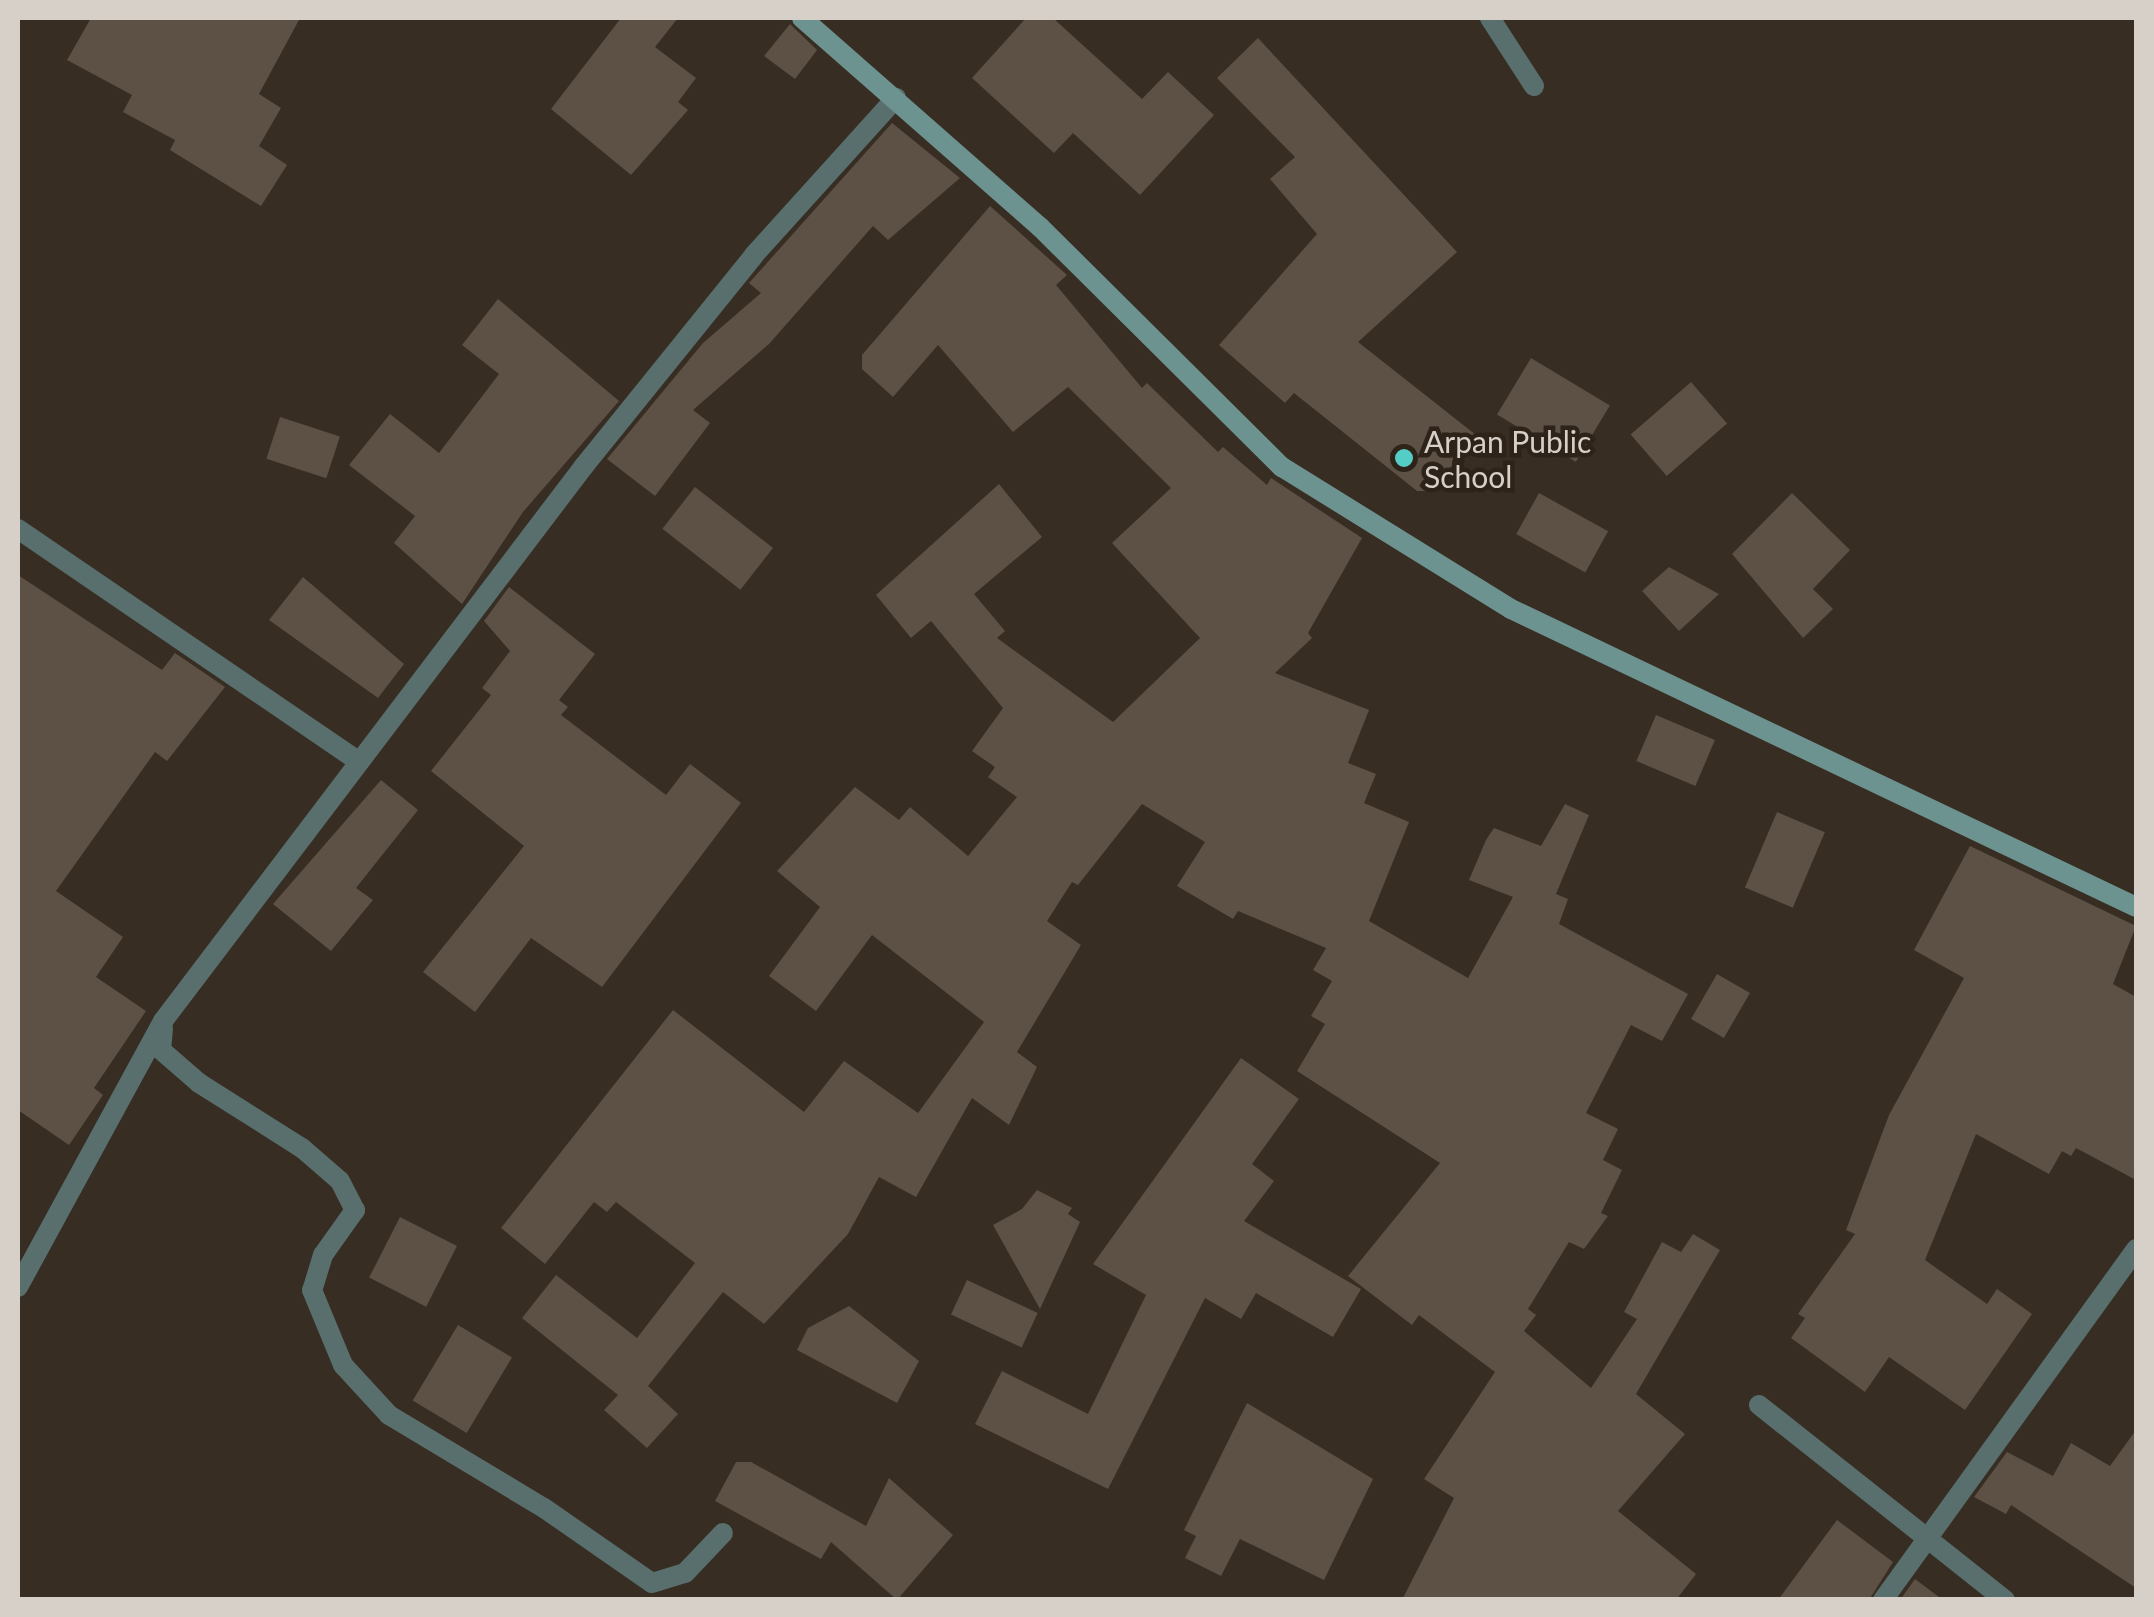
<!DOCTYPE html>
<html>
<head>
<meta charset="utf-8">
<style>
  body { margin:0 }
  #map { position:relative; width:2154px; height:1617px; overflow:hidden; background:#382d22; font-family:Lato,sans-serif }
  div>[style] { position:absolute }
  .building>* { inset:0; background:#5d5045; transform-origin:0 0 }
  .street>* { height:20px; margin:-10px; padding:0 10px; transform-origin:10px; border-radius:10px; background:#586f6e }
  .secondary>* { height:20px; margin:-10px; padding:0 10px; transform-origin:10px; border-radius:10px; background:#6d9391 }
  .dots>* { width:28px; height:28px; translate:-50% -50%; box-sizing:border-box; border:5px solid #2e2319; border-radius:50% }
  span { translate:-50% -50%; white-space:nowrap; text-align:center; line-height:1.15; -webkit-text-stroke:9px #2e2319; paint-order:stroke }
  .poi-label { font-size:30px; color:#d7d0c9 }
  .left { translate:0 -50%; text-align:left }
  .frame { position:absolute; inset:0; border:20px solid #d7d0c9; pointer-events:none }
</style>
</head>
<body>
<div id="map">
  <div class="building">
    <div style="clip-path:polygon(91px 18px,300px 18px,259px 94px,281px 108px,259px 146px,287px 165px,261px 206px,170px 150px,175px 140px,123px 112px,132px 95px,67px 60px)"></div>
    <div style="clip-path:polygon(621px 18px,678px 18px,655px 47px,696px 78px,678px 102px,688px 110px,631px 175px,551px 109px)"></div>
    <div style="clip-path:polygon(1026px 18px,1053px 18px,1142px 99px,1168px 72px,1214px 115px,1140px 195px,1073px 133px,1054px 153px,972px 78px)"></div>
    <div style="clip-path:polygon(790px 24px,817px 50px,795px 79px,764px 56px)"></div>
    <div style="clip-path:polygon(1258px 38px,1457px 252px,1358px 342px,1476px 435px,1432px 491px,1417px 491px,1294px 393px,1285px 403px,1219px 345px,1317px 234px,1270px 179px,1295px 157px,1217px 78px)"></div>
    <div style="clip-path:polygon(892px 123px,960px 178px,888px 240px,873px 226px,769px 344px,693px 410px,710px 423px,655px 496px,607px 459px,703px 343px,761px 293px,749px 283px)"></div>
    <div style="clip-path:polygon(990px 206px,1067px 275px,1056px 285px,1142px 388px,1147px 383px,1218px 452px,1223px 447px,1267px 485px,1271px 478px,1362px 538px,1308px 633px,1312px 638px,1275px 673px,1369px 710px,1348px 763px,1376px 774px,1364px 803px,1409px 822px,1369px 921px,1468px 978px,1513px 897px,1469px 880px,1486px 840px,1494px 828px,1541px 846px,1565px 804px,1589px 815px,1556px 894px,1568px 899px,1559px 924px,1688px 994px,1662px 1041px,1631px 1025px,1586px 1113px,1618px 1129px,1603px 1160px,1622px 1170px,1601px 1213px,1608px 1216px,1584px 1249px,1569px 1242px,1528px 1309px,1536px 1315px,1524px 1331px,1591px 1388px,1637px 1319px,1624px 1312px,1662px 1242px,1681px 1252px,1693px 1234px,1720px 1250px,1636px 1394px,1685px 1434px,1618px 1511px,1696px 1574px,1676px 1600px,1402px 1600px,1454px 1498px,1424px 1479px,1495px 1372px,1419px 1315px,1412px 1325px,1348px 1276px,1440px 1163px,1297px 1071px,1325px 1024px,1311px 1016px,1332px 981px,1313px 970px,1326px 948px,1238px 911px,1233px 919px,1177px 886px,1205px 842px,1142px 804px,1078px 885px,1072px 882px,1047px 921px,1081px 945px,1017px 1052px,1037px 1067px,1009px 1125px,972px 1098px,916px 1197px,879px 1177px,848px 1234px,764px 1324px,723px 1292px,648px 1386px,678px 1414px,647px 1448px,604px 1410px,618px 1395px,522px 1318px,556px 1275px,637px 1338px,695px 1263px,616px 1202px,607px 1212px,594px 1202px,545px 1264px,501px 1228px,673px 1010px,804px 1112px,844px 1061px,918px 1113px,984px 1022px,872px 935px,816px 1011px,769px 976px,820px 907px,777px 871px,855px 787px,899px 820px,910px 807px,968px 856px,1017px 797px,988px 777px,995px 767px,972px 751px,1003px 708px,931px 621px,911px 638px,876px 595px,999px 484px,1042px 537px,974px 594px,1005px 631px,997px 638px,1113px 722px,1200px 638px,1112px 543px,1171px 488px,1068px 387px,1013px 432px,938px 345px,893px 397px,862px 369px,862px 355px)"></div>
    <div style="clip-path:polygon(498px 299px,619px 401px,523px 512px,462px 604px,394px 543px,415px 516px,349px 465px,390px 414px,439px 453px,499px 374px,462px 345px)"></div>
    <div style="left:1531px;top:358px;width:92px;height:66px;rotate:31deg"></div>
    <div style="left:1691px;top:382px;width:55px;height:80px;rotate:49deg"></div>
    <div style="left:280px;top:417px;width:63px;height:44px;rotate:18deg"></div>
    <div style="left:695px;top:487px;width:99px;height:53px;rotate:38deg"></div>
    <div style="left:1539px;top:493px;width:79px;height:47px;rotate:29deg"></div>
    <div style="clip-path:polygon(1792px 493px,1850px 550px,1813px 589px,1833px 609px,1803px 638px,1732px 554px)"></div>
    <div style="clip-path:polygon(1669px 567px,1719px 594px,1679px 631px,1642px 591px)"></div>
    <div style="clip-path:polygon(18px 575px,162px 670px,175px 653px,225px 687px,167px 761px,155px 752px,56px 891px,123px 937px,96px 977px,146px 1011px,94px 1088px,103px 1095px,69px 1145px,18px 1110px)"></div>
    <div style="clip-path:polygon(303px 577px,404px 664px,378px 698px,269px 620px)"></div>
    <div style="clip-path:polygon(509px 587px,595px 654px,559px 700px,568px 707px,561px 715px,666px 795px,690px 764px,741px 803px,602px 987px,531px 938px,475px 1012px,423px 972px,524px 846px,431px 771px,491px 695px,482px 688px,510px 651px,484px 621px)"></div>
    <div style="left:1656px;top:715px;width:64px;height:50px;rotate:23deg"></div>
    <div style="clip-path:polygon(381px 780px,418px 810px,356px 888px,373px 900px,331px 951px,273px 904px)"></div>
    <div style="left:1777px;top:812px;width:52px;height:82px;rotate:23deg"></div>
    <div style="clip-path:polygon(1970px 846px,2136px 926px,2113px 984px,2136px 997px,2136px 1180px,2076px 1148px,2071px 1156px,2062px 1151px,2049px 1174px,1976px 1134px,1925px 1260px,1987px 1304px,1997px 1289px,2032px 1314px,1965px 1410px,1889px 1357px,1865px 1392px,1791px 1338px,1805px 1318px,1798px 1314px,1855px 1234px,1846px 1230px,1889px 1115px,1964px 978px,1914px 950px)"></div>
    <div style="left:1717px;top:974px;width:38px;height:52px;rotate:30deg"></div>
    <div style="clip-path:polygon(1241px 1058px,1299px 1099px,1252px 1164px,1274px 1181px,1244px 1221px,1361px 1289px,1333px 1337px,1256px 1293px,1241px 1319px,1205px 1298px,1108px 1489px,975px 1424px,1002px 1371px,1088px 1414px,1146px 1295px,1093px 1264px)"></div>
    <div style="clip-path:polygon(1037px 1190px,1072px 1208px,1068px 1214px,1080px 1222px,1040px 1309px,993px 1225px,1022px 1209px)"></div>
    <div style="left:400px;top:1217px;width:64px;height:68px;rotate:27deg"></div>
    <div style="left:967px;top:1280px;width:78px;height:38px;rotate:25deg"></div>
    <div style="clip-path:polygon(849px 1306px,919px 1361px,897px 1403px,797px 1350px,808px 1328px)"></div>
    <div style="left:458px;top:1325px;width:63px;height:88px;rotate:31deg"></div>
    <div style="clip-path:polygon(1247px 1403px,1373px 1479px,1324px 1580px,1240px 1539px,1221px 1576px,1185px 1558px,1196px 1536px,1184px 1530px)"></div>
    <div style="clip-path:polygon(2136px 1430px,2136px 1588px,2011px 1505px,2006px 1514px,1974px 1497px,2007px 1452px,2053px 1476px,2071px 1443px,2110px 1466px)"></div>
    <div style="clip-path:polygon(736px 1462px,751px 1462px,866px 1526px,889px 1478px,953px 1535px,897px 1600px,831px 1542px,821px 1559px,715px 1501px)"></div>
    <div style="clip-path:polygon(1837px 1520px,1893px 1562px,1869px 1600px,1778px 1600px)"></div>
    <div style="clip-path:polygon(1915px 1579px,1943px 1600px,1900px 1600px)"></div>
  </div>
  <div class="street">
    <div style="left:1490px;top:18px;width:81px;rotate:57.1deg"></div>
    <div style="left:18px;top:529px;width:413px;rotate:34.3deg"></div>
    <div style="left:163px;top:1028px;width:22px;rotate:95deg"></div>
    <div style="left:161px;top:1050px;width:50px;rotate:41deg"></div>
    <div style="left:199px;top:1083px;width:122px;rotate:32.3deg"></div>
    <div style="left:302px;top:1148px;width:50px;rotate:41deg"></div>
    <div style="left:340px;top:1181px;width:33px;rotate:63deg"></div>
    <div style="left:355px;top:1210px;width:55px;rotate:125.4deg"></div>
    <div style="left:323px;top:1255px;width:37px;rotate:107deg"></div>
    <div style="left:312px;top:1290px;width:81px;rotate:67.5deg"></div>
    <div style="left:343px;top:1365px;width:68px;rotate:47.4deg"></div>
    <div style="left:389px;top:1415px;width:181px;rotate:31deg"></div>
    <div style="left:544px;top:1508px;width:131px;rotate:34.8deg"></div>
    <div style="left:652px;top:1583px;width:34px;rotate:-17deg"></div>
    <div style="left:685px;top:1573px;width:55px;rotate:-46.5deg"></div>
    <div style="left:18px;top:1287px;width:303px;rotate:-61.4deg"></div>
    <div style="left:163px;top:1021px;width:697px;rotate:-52.82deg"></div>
    <div style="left:584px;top:466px;width:271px;rotate:-51.1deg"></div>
    <div style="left:754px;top:255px;width:212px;rotate:-47.9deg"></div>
    <div style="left:1759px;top:1405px;width:314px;rotate:38.4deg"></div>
    <div style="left:1883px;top:1600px;width:433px;rotate:-54.2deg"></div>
  </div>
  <div class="secondary">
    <div style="left:802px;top:18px;width:317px;rotate:41.3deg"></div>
    <div style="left:1040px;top:227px;width:341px;rotate:44.8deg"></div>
    <div style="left:1282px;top:467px;width:269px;rotate:31.8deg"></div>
    <div style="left:1511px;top:609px;width:692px;rotate:25.49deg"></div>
  </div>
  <div class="dots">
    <div style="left:1404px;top:458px;background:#54cdc7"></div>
  </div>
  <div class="poi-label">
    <span class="left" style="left:1424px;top:458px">Arpan Public<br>School</span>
  </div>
  <div class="frame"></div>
</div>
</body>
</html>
